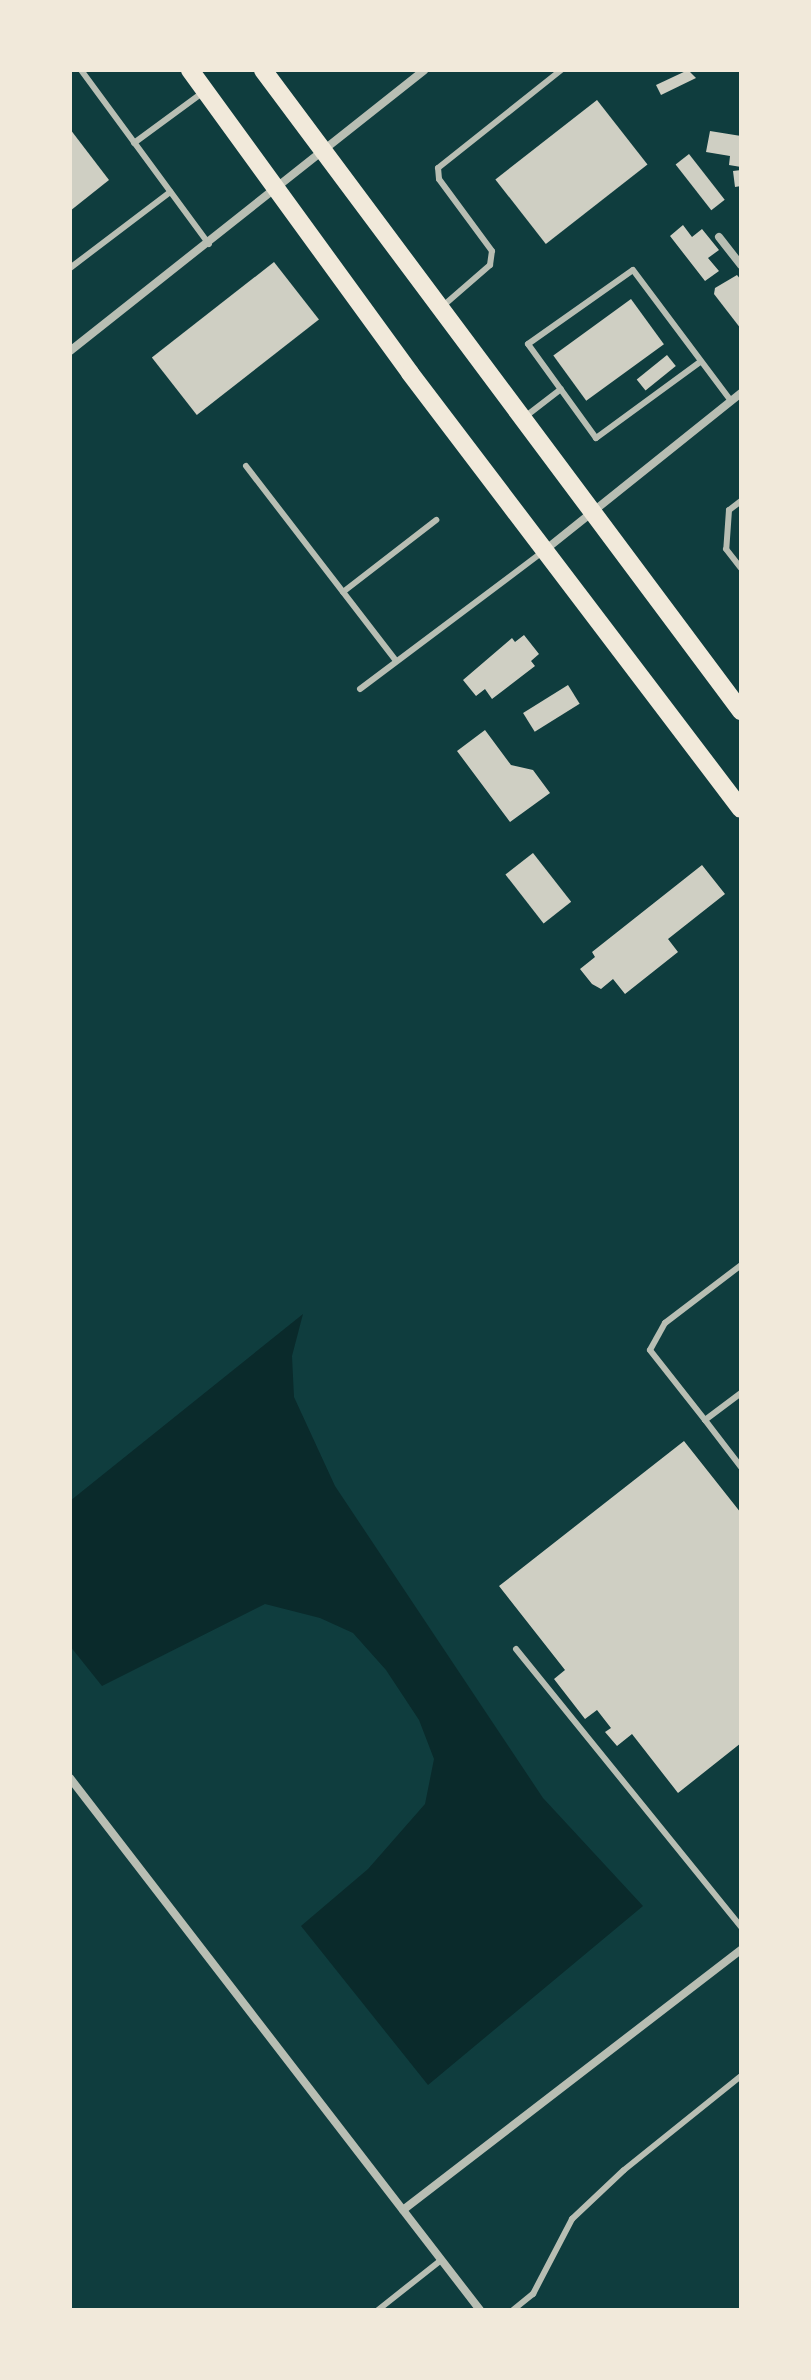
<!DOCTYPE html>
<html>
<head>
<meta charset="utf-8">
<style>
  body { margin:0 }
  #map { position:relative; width:811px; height:2380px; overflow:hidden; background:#0f3d3e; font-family:"PT Sans Narrow",sans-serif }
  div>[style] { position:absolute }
  .water>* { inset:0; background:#0a2a2b }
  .building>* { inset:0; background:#cfcfc3; transform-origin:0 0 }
  .service>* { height:6px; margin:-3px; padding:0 3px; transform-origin:3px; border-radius:3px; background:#b8beb3 }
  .minor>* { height:8px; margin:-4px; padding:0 4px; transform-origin:4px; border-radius:4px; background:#b8beb3 }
  .primary>* { height:18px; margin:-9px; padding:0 9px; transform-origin:9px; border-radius:9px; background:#f1e9da }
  span { translate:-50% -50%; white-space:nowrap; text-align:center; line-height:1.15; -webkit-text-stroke:8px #f1e9da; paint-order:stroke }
  .frame { position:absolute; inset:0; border:72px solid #f1e9da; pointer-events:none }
</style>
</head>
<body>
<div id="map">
  <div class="water">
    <div style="clip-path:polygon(303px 1314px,292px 1356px,294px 1397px,335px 1486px,543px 1798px,643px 1906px,428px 2085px,301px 1926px,368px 1869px,425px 1804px,434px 1759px,419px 1720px,386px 1670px,353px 1633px,320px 1618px,265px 1604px,102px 1686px,70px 1646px,70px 1501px)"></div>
  </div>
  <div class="building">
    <div style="clip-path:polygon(688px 70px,696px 78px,661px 95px,656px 85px)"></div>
    <div style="left:597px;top:100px;width:82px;height:129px;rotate:52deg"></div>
    <div style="clip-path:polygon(70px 129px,109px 180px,70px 211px)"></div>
    <div style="clip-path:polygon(710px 131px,741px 136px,741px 167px,729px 165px,730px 156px,706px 152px)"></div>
    <div style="left:689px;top:154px;width:58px;height:17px;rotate:52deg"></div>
    <div style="clip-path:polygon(741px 170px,741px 186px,735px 187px,733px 171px)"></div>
    <div style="clip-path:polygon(683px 225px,692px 237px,702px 229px,719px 250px,708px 258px,719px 271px,705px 281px,670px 236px)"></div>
    <div style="left:274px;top:262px;width:73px;height:155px;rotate:52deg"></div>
    <div style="clip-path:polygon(737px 275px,741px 280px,741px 329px,714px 294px,715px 288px)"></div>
    <div style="left:631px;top:299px;width:56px;height:96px;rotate:54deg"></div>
    <div style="left:667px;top:355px;width:14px;height:39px;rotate:51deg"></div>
    <div style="clip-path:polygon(524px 635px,539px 654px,531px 661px,535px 666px,492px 699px,485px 689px,476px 696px,463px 680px,512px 638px,515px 642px)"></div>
    <div style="left:568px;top:685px;width:22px;height:53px;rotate:58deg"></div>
    <div style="clip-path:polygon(485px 730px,511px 765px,533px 770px,550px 793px,510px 822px,457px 751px)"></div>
    <div style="left:533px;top:853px;width:62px;height:35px;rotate:52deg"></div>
    <div style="clip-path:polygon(702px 865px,725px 894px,668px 939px,678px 952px,625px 994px,613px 979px,601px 989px,592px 984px,580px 969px,595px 957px,592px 952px)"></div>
    <div style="clip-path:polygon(684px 1441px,741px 1513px,741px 1743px,678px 1793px,632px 1734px,617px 1746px,605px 1732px,611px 1728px,597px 1710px,585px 1719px,554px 1679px,565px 1670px,499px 1586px)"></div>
  </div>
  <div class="service">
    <div style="left:81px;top:70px;width:216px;rotate:53.7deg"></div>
    <div style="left:134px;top:143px;width:84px;rotate:-36.3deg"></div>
    <div style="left:70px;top:268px;width:126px;rotate:-37.2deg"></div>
    <div style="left:444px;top:305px;width:61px;rotate:-41deg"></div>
    <div style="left:490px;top:265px;width:14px;rotate:-82deg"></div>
    <div style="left:492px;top:251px;width:89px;rotate:-126.4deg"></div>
    <div style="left:439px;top:179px;width:11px;rotate:-95deg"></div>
    <div style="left:438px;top:168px;width:157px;rotate:-38.5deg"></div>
    <div style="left:700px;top:362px;width:129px;rotate:143.8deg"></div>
    <div style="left:596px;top:438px;width:116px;rotate:-125.9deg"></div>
    <div style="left:528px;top:344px;width:128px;rotate:-35.2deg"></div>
    <div style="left:633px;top:270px;width:164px;rotate:53.2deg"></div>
    <div style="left:526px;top:416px;width:44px;rotate:-37.6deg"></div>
    <div style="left:246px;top:466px;width:246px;rotate:52.4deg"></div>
    <div style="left:741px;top:501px;width:15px;rotate:143deg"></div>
    <div style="left:729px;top:510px;width:39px;rotate:94deg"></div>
    <div style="left:726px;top:549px;width:24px;rotate:52deg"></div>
    <div style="left:343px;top:592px;width:118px;rotate:-37.7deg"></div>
    <div style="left:360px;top:689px;width:230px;rotate:-36.9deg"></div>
    <div style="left:741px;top:1393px;width:45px;rotate:143.1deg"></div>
    <div style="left:705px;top:1420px;width:59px;rotate:52.5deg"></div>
    <div style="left:705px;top:1420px;width:89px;rotate:-128.2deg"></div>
    <div style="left:650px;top:1350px;width:31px;rotate:-61deg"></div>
    <div style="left:665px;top:1323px;width:96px;rotate:-37.3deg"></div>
    <div style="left:516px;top:1649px;width:358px;rotate:51deg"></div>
    <div style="left:378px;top:2310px;width:80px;rotate:-38.4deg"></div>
    <div style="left:513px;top:2310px;width:26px;rotate:-39deg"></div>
    <div style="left:533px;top:2294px;width:85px;rotate:-62.5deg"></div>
    <div style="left:572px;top:2219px;width:71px;rotate:-43.3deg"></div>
    <div style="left:624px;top:2170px;width:150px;rotate:-38.8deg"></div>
  </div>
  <div class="minor">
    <div style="left:719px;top:237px;width:36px;rotate:52deg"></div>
    <div style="left:70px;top:351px;width:452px;rotate:-38.4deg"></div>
    <div style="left:545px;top:550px;width:251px;rotate:-38.7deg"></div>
    <div style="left:70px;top:1778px;width:672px;rotate:52.38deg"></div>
    <div style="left:403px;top:2210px;width:426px;rotate:-37.6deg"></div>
  </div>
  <div class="primary">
    <div style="left:190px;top:70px;width:374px;rotate:54deg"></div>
    <div style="left:410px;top:373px;width:547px;rotate:52.8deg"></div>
    <div style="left:263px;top:70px;width:800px;rotate:53.29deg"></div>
  </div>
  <div class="frame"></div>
</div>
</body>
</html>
